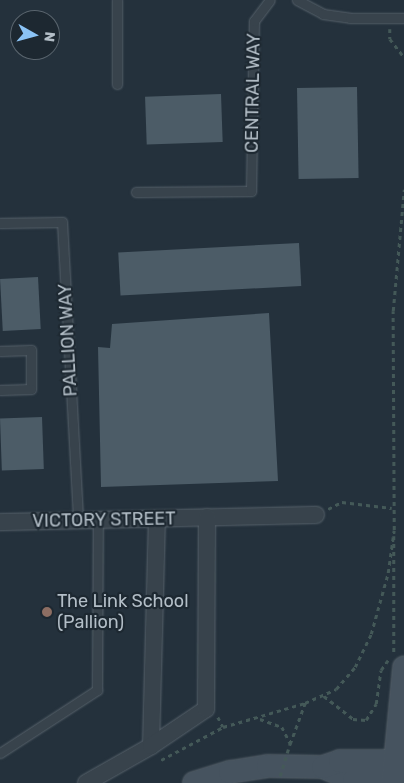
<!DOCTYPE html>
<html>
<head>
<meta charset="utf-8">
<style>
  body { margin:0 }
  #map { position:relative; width:404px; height:783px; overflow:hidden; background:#24313c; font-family:Rubik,sans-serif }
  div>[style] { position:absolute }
  .building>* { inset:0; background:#4c5c67; transform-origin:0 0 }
  .path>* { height:2.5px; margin-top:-1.25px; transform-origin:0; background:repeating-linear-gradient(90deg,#445958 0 4px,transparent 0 8px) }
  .roads { filter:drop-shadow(0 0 1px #56616a) drop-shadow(0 0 1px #56616a) }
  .lane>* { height:9px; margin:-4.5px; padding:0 4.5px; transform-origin:4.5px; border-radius:4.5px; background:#38434c }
  .street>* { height:16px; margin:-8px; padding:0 8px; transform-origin:8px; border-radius:8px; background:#38434c }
  .secondary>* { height:22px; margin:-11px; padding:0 11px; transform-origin:11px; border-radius:11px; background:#46535f }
  .path-bridge>* { height:2.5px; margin-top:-1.25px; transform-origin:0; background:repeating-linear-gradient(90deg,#445958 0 4px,transparent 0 8px) }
  .dots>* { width:14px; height:14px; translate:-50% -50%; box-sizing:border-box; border:2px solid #1d2831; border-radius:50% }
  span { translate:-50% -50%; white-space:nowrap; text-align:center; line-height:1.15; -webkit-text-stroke:4.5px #1d2831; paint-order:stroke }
  .street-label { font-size:18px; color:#b3bec7 }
  .poi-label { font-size:18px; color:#b3bec7 }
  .left { translate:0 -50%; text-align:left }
  .north { position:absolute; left:10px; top:10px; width:50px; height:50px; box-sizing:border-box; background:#1d2831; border:1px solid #59646d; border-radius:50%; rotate:97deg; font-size:14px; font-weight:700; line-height:20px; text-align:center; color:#b3bec7 }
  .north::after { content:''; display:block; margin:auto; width:18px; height:22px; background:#8bc3f5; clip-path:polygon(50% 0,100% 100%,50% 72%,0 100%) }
</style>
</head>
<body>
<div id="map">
  <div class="building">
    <div style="left:357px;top:87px;width:91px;height:60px;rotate:89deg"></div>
    <div style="left:221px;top:94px;width:48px;height:76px;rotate:88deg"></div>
    <div style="left:299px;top:243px;width:43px;height:181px;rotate:87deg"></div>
    <div style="left:38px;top:277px;width:52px;height:38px;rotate:87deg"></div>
    <div style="clip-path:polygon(269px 313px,278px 481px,101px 487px,98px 347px,110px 348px,112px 324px)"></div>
    <div style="left:42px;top:417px;width:52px;height:42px;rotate:88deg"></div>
  </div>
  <div class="path">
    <div style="left:390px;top:29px;width:10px;rotate:90deg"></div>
    <div style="left:390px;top:39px;width:23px;rotate:52deg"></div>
    <div style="left:328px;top:509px;width:16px;rotate:-27deg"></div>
    <div style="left:342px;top:502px;width:50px;rotate:6.8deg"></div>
    <div style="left:394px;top:536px;width:117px;rotate:90deg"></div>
    <div style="left:324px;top:696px;width:37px;rotate:38deg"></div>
    <div style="left:353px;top:719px;width:13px;rotate:4deg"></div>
    <div style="left:366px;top:720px;width:19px;rotate:-58deg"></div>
    <div style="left:376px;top:704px;width:34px;rotate:-82deg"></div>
    <div style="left:381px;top:670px;width:12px;rotate:-55deg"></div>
    <div style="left:218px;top:717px;width:11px;rotate:63deg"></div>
    <div style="left:260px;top:719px;width:23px;rotate:20deg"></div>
    <div style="left:282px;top:727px;width:18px;rotate:63deg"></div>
    <div style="left:290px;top:744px;width:44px;rotate:-69.9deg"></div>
    <div style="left:305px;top:703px;width:34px;rotate:-24deg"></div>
    <div style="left:336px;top:689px;width:29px;rotate:-49deg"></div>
    <div style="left:355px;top:667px;width:37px;rotate:-64deg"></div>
    <div style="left:371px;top:634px;width:63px;rotate:-74.4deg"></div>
    <div style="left:388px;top:573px;width:43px;rotate:-82.1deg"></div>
    <div style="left:394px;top:530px;width:219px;rotate:-90.3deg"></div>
    <div style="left:393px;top:311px;width:122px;rotate:-84.8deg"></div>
    <div style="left:161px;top:760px;width:70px;rotate:-28deg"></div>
    <div style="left:223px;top:727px;width:85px;rotate:-16.3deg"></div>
  </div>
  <div class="roads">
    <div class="lane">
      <div style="left:117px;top:0;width:84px;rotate:90deg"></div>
      <div style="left:297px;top:0;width:30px;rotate:28deg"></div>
      <div style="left:323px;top:14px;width:27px;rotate:8deg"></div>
      <div style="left:350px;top:18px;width:54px"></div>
      <div style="left:136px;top:192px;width:115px;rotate:-0.5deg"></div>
      <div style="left:251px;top:191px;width:170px;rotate:-89deg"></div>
      <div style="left:254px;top:21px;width:26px;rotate:-53deg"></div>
      <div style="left:0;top:223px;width:62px;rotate:-0.9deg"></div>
      <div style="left:62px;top:222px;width:298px;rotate:86.9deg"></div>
      <div style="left:0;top:351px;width:31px;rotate:-2deg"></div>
      <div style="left:31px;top:350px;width:39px;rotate:90deg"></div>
      <div style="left:31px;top:389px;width:31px;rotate:178deg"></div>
      <div style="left:0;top:753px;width:116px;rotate:-33deg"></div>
      <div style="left:97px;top:690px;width:170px;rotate:-89.7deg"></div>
    </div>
    <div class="street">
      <div style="left:0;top:522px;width:316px;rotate:-1.3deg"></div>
      <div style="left:151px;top:746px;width:227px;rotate:-88.5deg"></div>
      <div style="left:86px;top:783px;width:75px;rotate:-29.6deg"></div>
      <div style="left:151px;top:746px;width:66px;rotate:-33.9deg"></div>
      <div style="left:206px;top:709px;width:192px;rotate:-89.7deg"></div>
    </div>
    <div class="secondary">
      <div style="left:323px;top:767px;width:34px;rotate:23deg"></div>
      <div style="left:354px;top:780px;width:28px;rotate:6deg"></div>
      <div style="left:194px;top:783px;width:38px;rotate:-17deg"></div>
      <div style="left:230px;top:772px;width:38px;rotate:-9deg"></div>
      <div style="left:268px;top:766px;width:55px;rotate:1deg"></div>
      <div style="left:323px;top:767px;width:18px;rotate:-19deg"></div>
      <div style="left:340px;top:761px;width:64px"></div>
      <div style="left:393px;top:783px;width:116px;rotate:-84.5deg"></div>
    </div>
  </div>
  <div class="path-bridge">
    <div style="left:280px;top:776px;width:34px;rotate:-73deg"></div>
  </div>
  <div class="dots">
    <div style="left:47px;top:612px;background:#8d6e63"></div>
  </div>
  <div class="street-label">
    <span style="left:253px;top:93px;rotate:-89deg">CENTRAL WAY</span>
    <span style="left:68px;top:340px;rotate:-93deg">PALLION WAY</span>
    <span style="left:104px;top:520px;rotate:-1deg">VICTORY STREET</span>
  </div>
  <div class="poi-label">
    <span class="left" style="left:57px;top:612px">The Link School<br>(Pallion)</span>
  </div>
  <div class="north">N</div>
</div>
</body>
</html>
